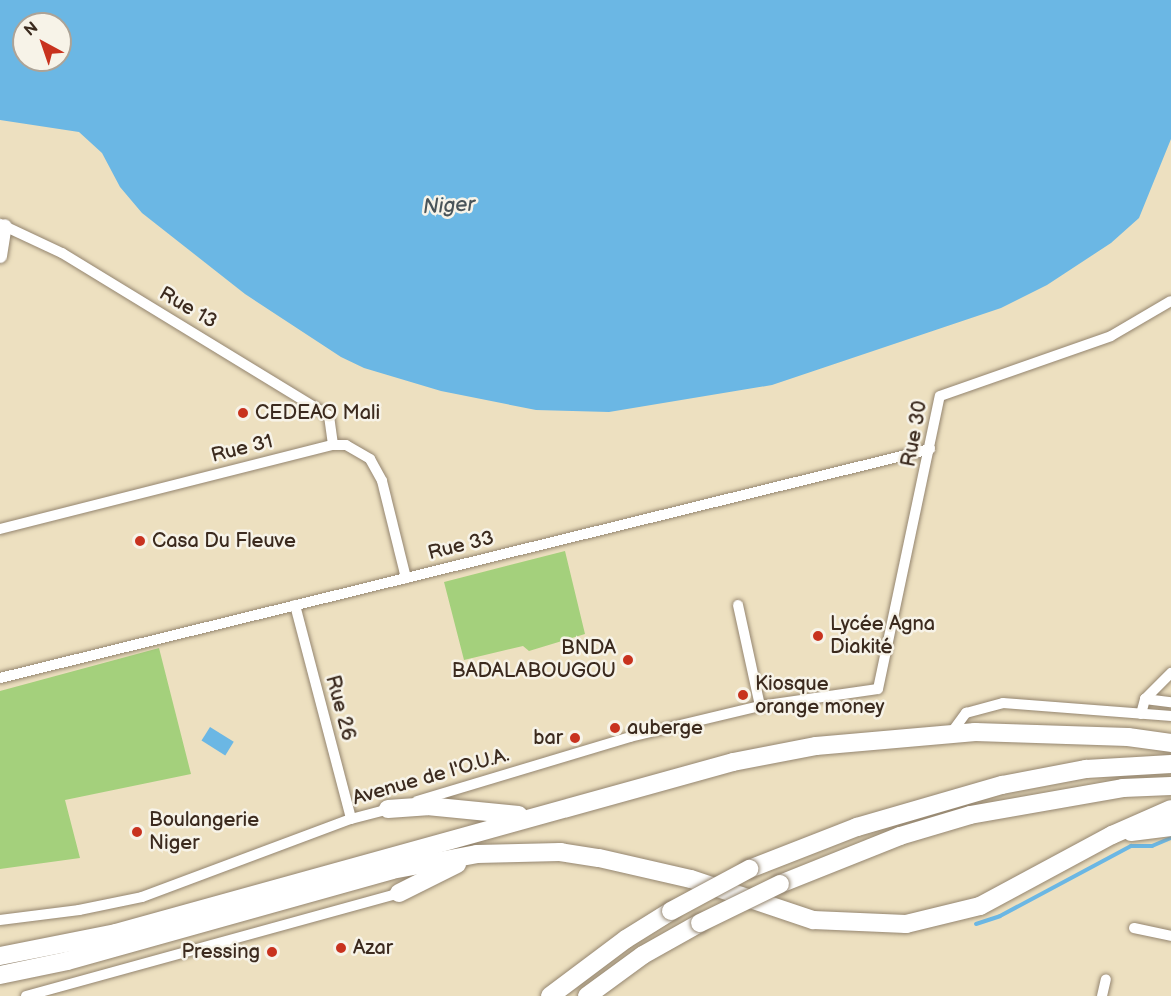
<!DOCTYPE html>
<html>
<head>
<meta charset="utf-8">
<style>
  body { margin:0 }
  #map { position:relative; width:1171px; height:996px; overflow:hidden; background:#ede0c0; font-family:"Balsamiq Sans",sans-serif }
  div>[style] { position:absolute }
  .green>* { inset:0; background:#a4d07c }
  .water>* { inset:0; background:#6bb7e4; transform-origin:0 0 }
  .stream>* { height:4px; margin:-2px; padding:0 2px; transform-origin:2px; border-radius:2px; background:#6bb7e4 }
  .roads { filter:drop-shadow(0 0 2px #94856f) drop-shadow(0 0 2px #94856f) }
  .minor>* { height:10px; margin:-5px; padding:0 5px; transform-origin:5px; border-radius:5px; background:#fff }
  .tertiary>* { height:14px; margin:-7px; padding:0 7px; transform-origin:7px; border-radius:7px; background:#fff }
  .trunk>* { height:18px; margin:-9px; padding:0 9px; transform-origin:9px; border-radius:9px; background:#fff }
  .bridges { filter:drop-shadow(0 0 2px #94856f) drop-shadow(0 0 2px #94856f) }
  .trunk-bridge>* { height:18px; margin:-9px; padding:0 9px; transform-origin:9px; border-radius:9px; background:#fff }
  .dots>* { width:16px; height:16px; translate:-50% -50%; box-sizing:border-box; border:3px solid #f7f3e8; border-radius:50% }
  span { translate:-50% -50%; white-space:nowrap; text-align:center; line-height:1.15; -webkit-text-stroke:5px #f7f3e8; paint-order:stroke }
  .street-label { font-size:20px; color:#3b2a1e }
  .poi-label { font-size:20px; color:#3b2a1e }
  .left { translate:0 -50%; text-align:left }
  .right { translate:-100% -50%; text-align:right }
  .water-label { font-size:21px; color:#495459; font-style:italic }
  .north { position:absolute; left:12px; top:12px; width:60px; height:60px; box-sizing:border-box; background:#f7f3e8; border:2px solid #aca397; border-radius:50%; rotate:320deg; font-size:16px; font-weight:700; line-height:24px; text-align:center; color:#3b2a1e }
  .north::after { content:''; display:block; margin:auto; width:21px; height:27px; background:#c8321e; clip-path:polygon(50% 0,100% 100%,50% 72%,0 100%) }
</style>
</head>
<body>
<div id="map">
  <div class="green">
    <div style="clip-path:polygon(565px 551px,585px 634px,529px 651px,523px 646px,464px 660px,444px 582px)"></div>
    <div style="clip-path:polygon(159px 648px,191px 774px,65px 800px,80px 858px,0 869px,0 691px)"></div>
  </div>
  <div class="water">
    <div style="clip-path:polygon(evenodd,0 0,1171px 0,1171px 139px,1139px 218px,1111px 243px,1047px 285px,1001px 308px,772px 385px,609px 412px,536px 410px,441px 391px,364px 368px,341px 357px,245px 294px,142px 213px,120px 187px,102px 153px,79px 132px,0 120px,0 0,24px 24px,60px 24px,60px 60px,24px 60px,24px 24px)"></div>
    <div style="left:210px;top:727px;width:28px;height:16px;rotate:32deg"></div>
  </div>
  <div class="stream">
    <div style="left:976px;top:924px;width:25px;rotate:-18deg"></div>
    <div style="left:1000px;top:916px;width:149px;rotate:-28.1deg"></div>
    <div style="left:1131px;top:846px;width:21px"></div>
    <div style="left:1152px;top:846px;width:21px;rotate:-23deg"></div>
  </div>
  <div class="roads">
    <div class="minor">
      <div style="left:0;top:224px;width:68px;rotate:25.1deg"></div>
      <div style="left:62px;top:253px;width:313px;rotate:31.4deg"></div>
      <div style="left:329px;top:416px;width:29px;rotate:82deg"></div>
      <div style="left:0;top:529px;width:343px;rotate:-14.2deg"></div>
      <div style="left:333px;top:445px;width:13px"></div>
      <div style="left:346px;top:445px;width:28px;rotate:30deg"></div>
      <div style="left:370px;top:459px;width:25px;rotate:61deg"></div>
      <div style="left:382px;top:481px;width:100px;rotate:76.1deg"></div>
      <div style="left:295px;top:605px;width:221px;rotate:75.3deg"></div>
      <div style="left:738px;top:605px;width:103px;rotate:77.7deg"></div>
      <div style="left:0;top:678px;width:958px;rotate:-13.83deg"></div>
      <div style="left:1145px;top:699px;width:26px;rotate:7deg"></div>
      <div style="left:1141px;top:714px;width:16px;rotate:-75deg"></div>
      <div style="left:1145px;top:699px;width:37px;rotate:-45deg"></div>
      <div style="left:952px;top:732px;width:24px;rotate:-54deg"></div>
      <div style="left:966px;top:713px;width:38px;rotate:-15deg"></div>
      <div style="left:1003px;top:703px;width:169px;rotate:4.4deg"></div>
      <div style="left:417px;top:801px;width:222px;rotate:-16.7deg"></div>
      <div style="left:630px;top:737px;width:134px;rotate:-13.4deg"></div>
      <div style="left:760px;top:706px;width:119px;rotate:-8.2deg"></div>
      <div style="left:878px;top:689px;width:299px;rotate:-78.1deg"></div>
      <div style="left:940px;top:396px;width:181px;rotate:-19.3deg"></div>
      <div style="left:1111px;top:336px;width:69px;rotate:-30.3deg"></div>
      <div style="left:0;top:920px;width:80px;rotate:-7.2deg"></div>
      <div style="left:79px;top:910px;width:64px;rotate:-11.7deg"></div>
      <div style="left:142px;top:897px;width:223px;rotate:-20.5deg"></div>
      <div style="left:351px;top:819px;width:43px;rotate:-14.7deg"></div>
      <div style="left:1134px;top:928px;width:38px;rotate:12deg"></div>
      <div style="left:26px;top:996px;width:387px;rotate:-15.4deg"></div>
      <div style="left:1102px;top:996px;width:17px;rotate:-77deg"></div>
    </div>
    <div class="tertiary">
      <div style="left:0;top:256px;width:30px;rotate:-81deg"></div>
    </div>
    <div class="trunk">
      <div style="left:388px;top:809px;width:39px;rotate:-4deg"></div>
      <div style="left:427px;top:806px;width:92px;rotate:5.6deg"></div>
      <div style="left:1131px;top:832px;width:40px;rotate:-7.1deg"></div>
      <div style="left:749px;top:869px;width:116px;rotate:-21.3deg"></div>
      <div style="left:857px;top:827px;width:151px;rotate:-16.2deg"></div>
      <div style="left:1002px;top:785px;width:86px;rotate:-10.8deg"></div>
      <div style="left:1086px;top:769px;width:85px;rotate:-3.4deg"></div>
      <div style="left:780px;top:884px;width:129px;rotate:-21.8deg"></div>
      <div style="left:900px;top:836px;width:73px;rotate:-16.7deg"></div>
      <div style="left:970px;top:815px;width:155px;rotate:-10deg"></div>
      <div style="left:1123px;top:788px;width:48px;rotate:-2.4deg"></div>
      <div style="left:399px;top:893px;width:65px;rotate:-26.6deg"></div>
      <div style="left:0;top:956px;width:118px;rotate:-11.2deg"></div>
      <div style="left:116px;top:933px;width:640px;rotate:-15.49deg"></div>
      <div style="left:733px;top:762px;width:85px;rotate:-10.9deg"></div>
      <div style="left:816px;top:746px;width:160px;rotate:-5deg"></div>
      <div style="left:975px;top:732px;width:153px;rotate:1.9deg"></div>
      <div style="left:1128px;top:737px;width:43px;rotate:7.9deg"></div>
      <div style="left:0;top:975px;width:68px;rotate:-11.8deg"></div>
      <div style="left:67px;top:961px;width:337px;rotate:-15.6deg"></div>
      <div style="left:392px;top:870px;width:86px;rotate:-10.7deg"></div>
      <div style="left:477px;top:854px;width:83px;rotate:-1.4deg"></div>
      <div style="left:560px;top:852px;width:39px;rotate:9deg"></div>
      <div style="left:599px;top:858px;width:94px;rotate:12.9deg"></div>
      <div style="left:691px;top:879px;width:129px;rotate:18.6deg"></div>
      <div style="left:813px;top:920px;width:93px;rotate:2.5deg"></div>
      <div style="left:906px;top:924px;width:76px;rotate:-13.7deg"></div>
      <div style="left:980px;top:906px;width:150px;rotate:-28.3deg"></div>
      <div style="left:1112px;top:835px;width:64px;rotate:-23.8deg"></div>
      <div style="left:550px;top:996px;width:95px;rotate:-36.9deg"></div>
      <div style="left:626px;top:939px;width:53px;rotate:-31.9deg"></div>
      <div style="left:587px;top:996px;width:69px;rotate:-36.2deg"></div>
      <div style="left:643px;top:955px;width:65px;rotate:-29.3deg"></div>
    </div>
  </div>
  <div class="bridges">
    <div class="trunk-bridge">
      <div style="left:671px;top:911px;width:89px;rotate:-28.3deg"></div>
      <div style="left:700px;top:923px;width:89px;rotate:-26deg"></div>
    </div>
  </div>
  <div class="dots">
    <div style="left:243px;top:413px;background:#c8321e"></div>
    <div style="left:140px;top:541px;background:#c8321e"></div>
    <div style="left:818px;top:636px;background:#c8321e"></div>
    <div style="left:628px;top:660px;background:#c8321e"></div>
    <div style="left:743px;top:695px;background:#c8321e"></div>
    <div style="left:615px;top:728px;background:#c8321e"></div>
    <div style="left:575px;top:738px;background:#c8321e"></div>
    <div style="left:137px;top:832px;background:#c8321e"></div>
    <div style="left:341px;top:948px;background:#c8321e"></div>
    <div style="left:272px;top:952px;background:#c8321e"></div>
  </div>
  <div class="street-label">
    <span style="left:188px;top:308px;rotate:30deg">Rue 13</span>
    <span style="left:915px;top:434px;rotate:-79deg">Rue 30</span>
    <span style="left:242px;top:449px;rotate:-14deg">Rue 31</span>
    <span style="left:461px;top:546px;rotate:-14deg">Rue 33</span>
    <span style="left:340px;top:708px;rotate:75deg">Rue 26</span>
    <span style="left:431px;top:777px;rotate:-16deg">Avenue de l'O.U.A.</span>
  </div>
  <div class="poi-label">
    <span class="left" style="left:255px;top:413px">CEDEAO Mali</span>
    <span class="left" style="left:152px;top:541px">Casa Du Fleuve</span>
    <span class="left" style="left:830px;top:636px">Lycée Agna<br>Diakité</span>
    <span class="right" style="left:616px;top:660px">BNDA<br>BADALABOUGOU</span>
    <span class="left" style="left:755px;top:696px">Kiosque<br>orange money</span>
    <span class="left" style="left:627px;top:728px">auberge</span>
    <span class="right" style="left:563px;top:738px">bar</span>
    <span class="left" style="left:149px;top:832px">Boulangerie<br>Niger</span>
    <span class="left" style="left:353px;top:948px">Azar</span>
    <span class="right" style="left:260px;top:952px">Pressing</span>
  </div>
  <div class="water-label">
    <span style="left:449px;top:206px;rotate:-3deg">Niger</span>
  </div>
  <div class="north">N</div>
</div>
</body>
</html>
